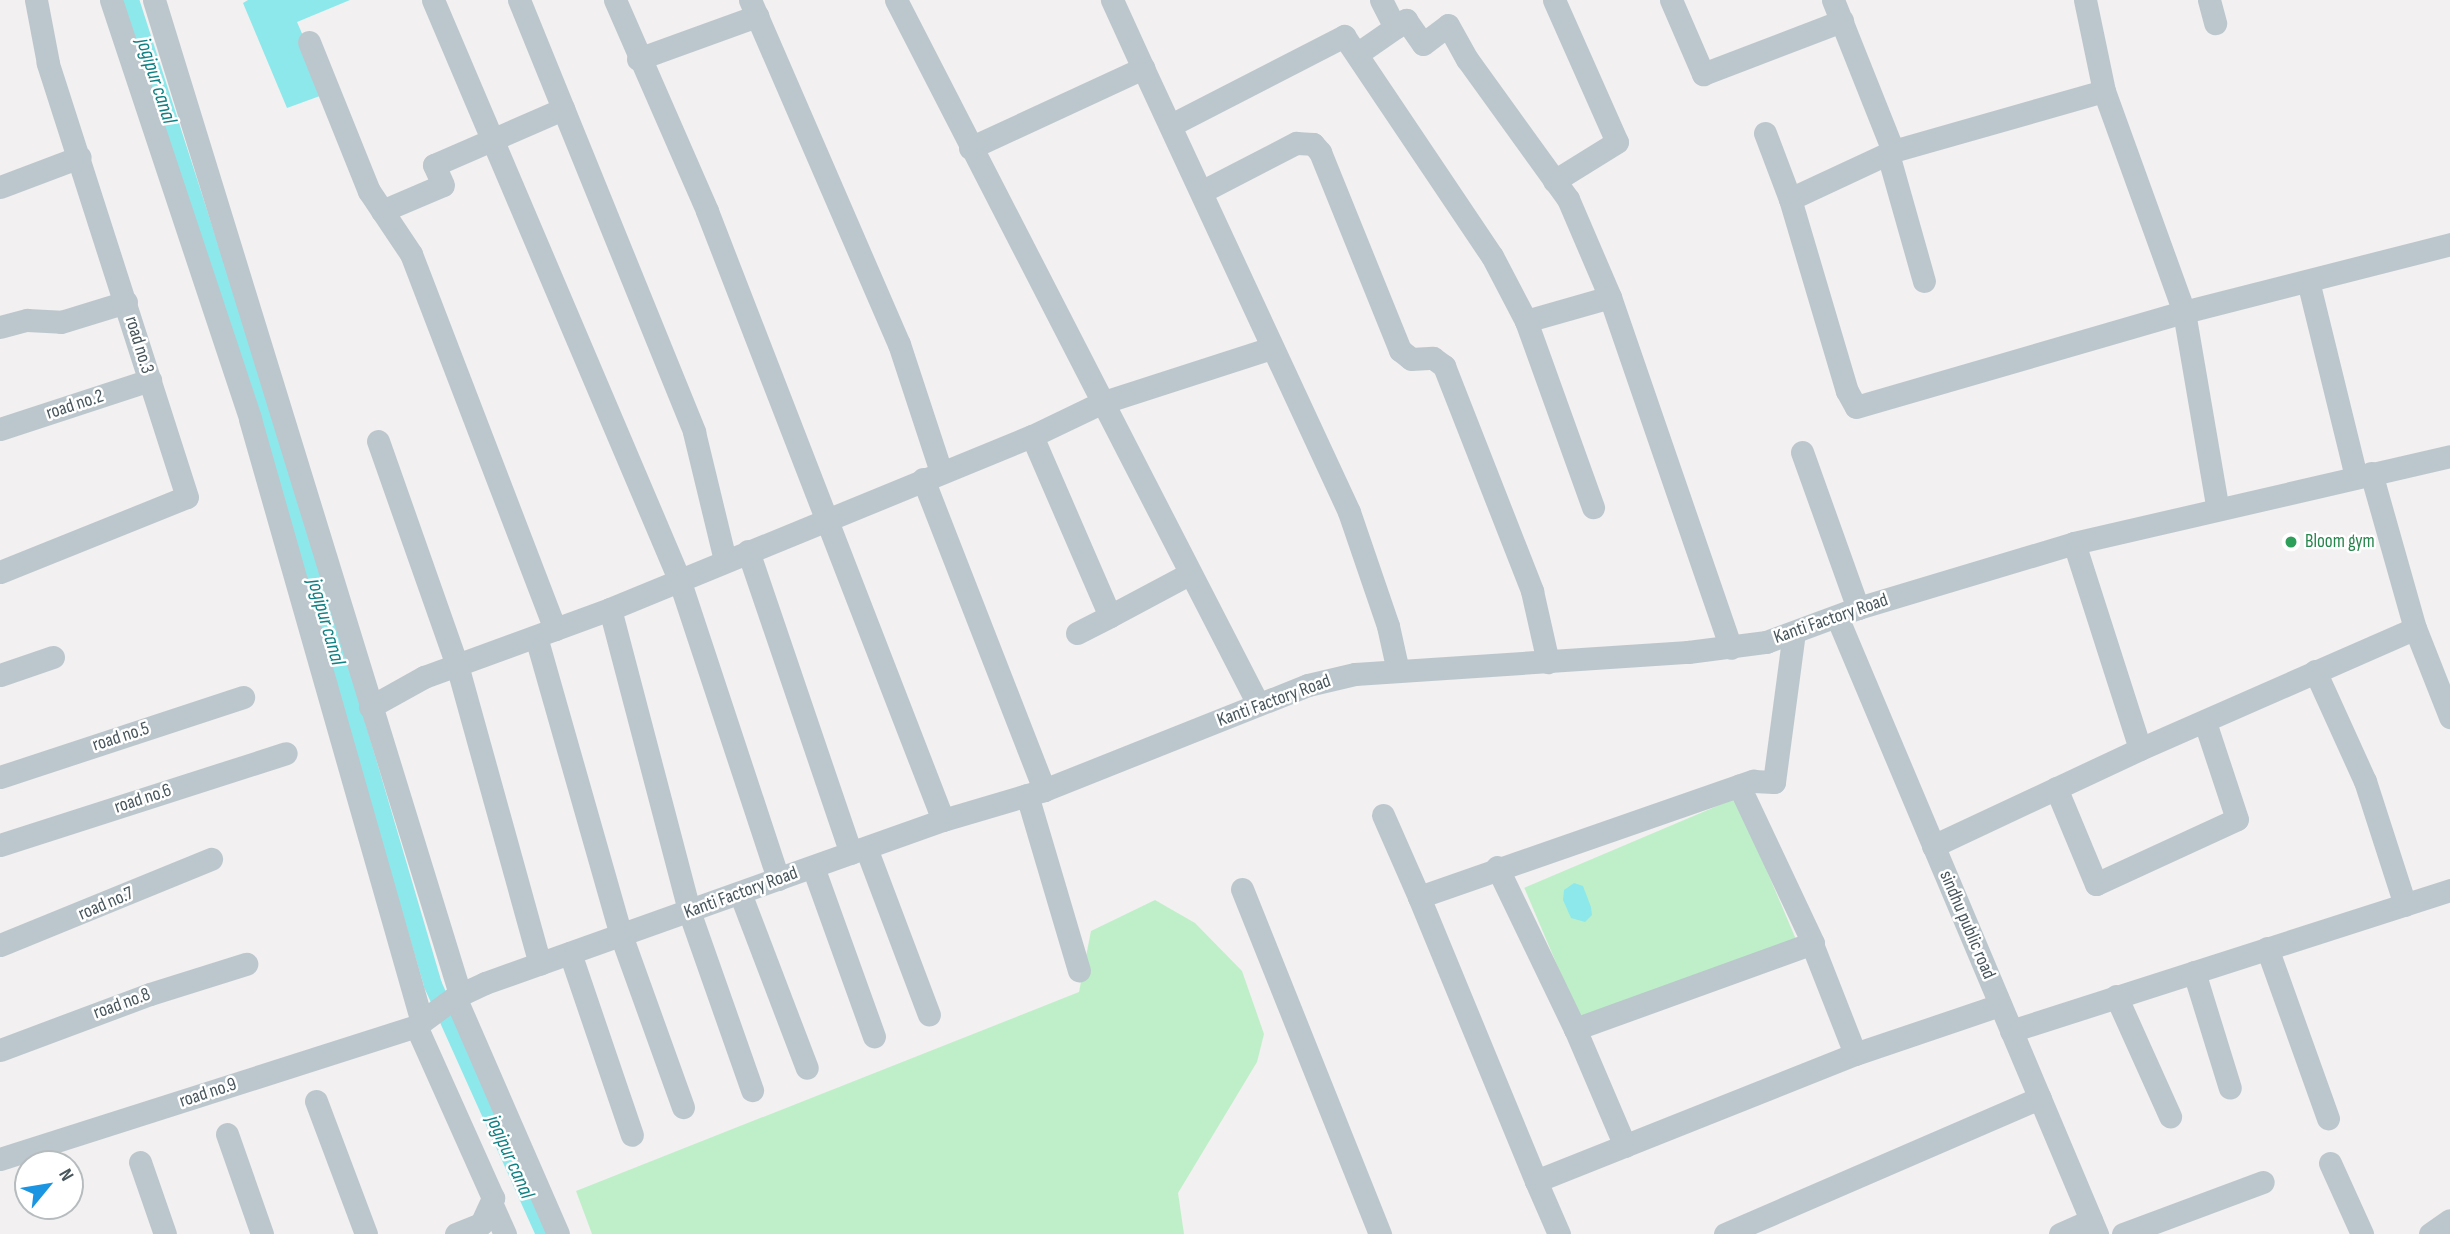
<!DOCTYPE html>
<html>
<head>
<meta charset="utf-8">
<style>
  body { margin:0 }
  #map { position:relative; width:2450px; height:1234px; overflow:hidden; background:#f2f0f0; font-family:"Sofia Sans Condensed",sans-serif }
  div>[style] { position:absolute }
  .green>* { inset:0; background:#bfefc9; transform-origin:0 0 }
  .water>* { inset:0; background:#8de8eb }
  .canal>* { height:18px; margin:-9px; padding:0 9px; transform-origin:9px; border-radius:9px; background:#8de8eb }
  .minor>* { height:23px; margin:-11.5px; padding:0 11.5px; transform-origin:11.5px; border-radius:11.5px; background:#bcc7cd }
  .dots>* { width:19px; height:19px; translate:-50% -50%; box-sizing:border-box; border:4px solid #fff; border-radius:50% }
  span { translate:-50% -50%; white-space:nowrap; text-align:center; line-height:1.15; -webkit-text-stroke:5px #fff; paint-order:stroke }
  .street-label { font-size:19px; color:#48575d }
  .leisure-label { font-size:19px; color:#27864d }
  .left { translate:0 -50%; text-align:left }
  .water-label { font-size:21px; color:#0f8184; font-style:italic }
  .north { position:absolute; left:14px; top:1150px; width:70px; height:70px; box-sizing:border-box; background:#fff; border:2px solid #b6bcbe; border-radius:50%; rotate:60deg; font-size:19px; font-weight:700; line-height:28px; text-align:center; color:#48575d }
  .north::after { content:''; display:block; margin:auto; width:24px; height:32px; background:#1b95e1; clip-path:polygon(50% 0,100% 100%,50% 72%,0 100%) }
</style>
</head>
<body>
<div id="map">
  <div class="green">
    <div style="left:1736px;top:798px;width:161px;height:230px;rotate:67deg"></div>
    <div style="clip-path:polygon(1155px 900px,1195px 923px,1242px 971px,1264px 1034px,1257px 1062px,1178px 1193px,1184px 1234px,592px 1234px,576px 1191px,1079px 992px,1091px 931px)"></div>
  </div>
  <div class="water">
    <div style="clip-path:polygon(248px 0,350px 0,297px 22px,328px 93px,287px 108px,243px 3px)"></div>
    <div style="clip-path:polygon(1574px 883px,1583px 886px,1591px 907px,1592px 915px,1585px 922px,1571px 918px,1563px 900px,1564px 890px)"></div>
  </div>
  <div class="canal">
    <div style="left:130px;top:0;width:516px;rotate:72.16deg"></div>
    <div style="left:288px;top:491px;width:515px;rotate:73.64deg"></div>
    <div style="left:433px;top:985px;width:273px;rotate:65.8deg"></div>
  </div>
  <div class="minor">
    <div style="left:111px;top:0;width:441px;rotate:71.6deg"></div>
    <div style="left:250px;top:419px;width:624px;rotate:74.09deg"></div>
    <div style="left:154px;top:0;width:1040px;rotate:72.89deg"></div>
    <div style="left:433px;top:0;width:629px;rotate:66.98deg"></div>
    <div style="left:679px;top:579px;width:316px;rotate:71.7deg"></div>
    <div style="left:519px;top:0;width:466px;rotate:67.9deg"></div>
    <div style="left:694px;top:432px;width:132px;rotate:76.4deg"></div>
    <div style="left:615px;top:0;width:230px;rotate:66.4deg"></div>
    <div style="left:707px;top:211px;width:653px;rotate:68.82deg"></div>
    <div style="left:750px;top:0;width:375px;rotate:66.6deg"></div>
    <div style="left:899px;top:344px;width:135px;rotate:71.8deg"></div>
    <div style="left:896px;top:0;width:792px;rotate:62.79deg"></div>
    <div style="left:1381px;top:0;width:31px;rotate:63deg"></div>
    <div style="left:1554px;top:0;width:155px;rotate:66.1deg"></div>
    <div style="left:1617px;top:142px;width:74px;rotate:148.2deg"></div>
    <div style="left:1671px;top:0;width:81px;rotate:66.6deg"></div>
    <div style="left:1703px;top:74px;width:149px;rotate:-20.9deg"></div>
    <div style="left:1833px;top:0;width:162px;rotate:68.3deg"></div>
    <div style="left:1893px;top:151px;width:219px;rotate:-15.9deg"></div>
    <div style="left:2085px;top:0;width:93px;rotate:78.2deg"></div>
    <div style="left:2104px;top:91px;width:235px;rotate:70.1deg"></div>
    <div style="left:2184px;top:312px;width:197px;rotate:80.3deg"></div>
    <div style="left:2209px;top:0;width:24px;rotate:75deg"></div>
    <div style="left:309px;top:42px;width:161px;rotate:68.1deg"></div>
    <div style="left:369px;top:191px;width:76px;rotate:56.3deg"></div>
    <div style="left:411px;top:254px;width:402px;rotate:69deg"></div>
    <div style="left:1357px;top:54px;width:60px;rotate:-34.8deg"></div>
    <div style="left:1406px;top:20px;width:29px;rotate:55deg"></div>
    <div style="left:1423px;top:44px;width:31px;rotate:-37deg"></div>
    <div style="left:1448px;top:25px;width:39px;rotate:61deg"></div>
    <div style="left:1467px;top:59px;width:173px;rotate:54.2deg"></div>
    <div style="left:1568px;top:199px;width:107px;rotate:66.8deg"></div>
    <div style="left:1610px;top:297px;width:371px;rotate:71deg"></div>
    <div style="left:638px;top:59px;width:127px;rotate:-19.9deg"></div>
    <div style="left:1143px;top:68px;width:489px;rotate:65.1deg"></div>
    <div style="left:1349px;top:512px;width:120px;rotate:71.1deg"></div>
    <div style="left:1388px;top:626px;width:46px;rotate:77.5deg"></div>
    <div style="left:1171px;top:125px;width:195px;rotate:-27.2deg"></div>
    <div style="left:1344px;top:36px;width:265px;rotate:56.1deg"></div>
    <div style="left:1492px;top:256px;width:73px;rotate:62.4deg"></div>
    <div style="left:1526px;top:321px;width:198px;rotate:70.2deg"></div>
    <div style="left:1765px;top:133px;width:71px;rotate:69.3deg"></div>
    <div style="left:1790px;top:199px;width:200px;rotate:73.5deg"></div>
    <div style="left:1847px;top:391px;width:18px;rotate:61deg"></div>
    <div style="left:1856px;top:407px;width:341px;rotate:-16.2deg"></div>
    <div style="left:2184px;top:312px;width:275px;rotate:-14.3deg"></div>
    <div style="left:970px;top:148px;width:191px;rotate:-24.8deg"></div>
    <div style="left:1143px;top:68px;width:75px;rotate:-114.5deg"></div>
    <div style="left:1888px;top:154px;width:132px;rotate:74.2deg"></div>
    <div style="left:0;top:187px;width:85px;rotate:-20.6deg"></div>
    <div style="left:1203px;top:191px;width:105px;rotate:-27.3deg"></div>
    <div style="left:1296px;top:143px;width:17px;rotate:3deg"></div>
    <div style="left:1313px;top:144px;width:11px;rotate:49deg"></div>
    <div style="left:1320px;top:152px;width:214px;rotate:68deg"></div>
    <div style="left:1400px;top:350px;width:14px;rotate:39deg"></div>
    <div style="left:1411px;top:359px;width:22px;rotate:-3deg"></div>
    <div style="left:1433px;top:358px;width:14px;rotate:36deg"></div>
    <div style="left:1444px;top:366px;width:242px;rotate:68.6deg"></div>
    <div style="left:1532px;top:591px;width:73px;rotate:77.3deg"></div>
    <div style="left:1790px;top:199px;width:114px;rotate:-25deg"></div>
    <div style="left:382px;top:211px;width:66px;rotate:-23.1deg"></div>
    <div style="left:443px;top:185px;width:22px;rotate:-114deg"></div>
    <div style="left:434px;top:165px;width:141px;rotate:-23.5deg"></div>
    <div style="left:2308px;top:281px;width:201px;rotate:76.2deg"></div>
    <div style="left:1526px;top:321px;width:87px;rotate:-15.9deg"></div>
    <div style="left:0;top:327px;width:28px;rotate:-15deg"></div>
    <div style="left:27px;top:320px;width:34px;rotate:3deg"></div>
    <div style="left:61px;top:322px;width:68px;rotate:-17.1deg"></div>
    <div style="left:0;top:429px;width:158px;rotate:-18.1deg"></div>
    <div style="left:1032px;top:436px;width:196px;rotate:66.6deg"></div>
    <div style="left:1110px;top:616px;width:89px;rotate:-28deg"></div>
    <div style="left:378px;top:441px;width:238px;rotate:70.6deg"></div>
    <div style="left:457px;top:665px;width:310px;rotate:74.5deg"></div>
    <div style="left:1802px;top:452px;width:166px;rotate:70.3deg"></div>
    <div style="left:2371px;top:473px;width:161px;rotate:74.2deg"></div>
    <div style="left:2415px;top:628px;width:96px;rotate:68.5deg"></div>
    <div style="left:923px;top:479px;width:334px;rotate:68.7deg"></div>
    <div style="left:2074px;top:543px;width:216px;rotate:72.2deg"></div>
    <div style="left:748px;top:551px;width:319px;rotate:71.2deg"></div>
    <div style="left:0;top:572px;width:201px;rotate:-21.9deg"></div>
    <div style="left:187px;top:497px;width:456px;rotate:-107.8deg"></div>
    <div style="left:48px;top:63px;width:64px;rotate:-100.8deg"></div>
    <div style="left:610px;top:609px;width:312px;rotate:75.3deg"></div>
    <div style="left:689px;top:911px;width:190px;rotate:70.6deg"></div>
    <div style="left:1837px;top:617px;width:670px;rotate:67.15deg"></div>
    <div style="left:1077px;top:633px;width:37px;rotate:-27deg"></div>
    <div style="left:536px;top:637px;width:310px;rotate:74.1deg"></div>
    <div style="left:621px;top:935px;width:183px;rotate:70.2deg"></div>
    <div style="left:2315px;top:671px;width:121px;rotate:65.6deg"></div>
    <div style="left:2365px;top:781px;width:130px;rotate:72.1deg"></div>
    <div style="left:0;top:675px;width:56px;rotate:-18.8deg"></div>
    <div style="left:370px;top:707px;width:62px;rotate:-29.1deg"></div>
    <div style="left:424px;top:677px;width:198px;rotate:-20.1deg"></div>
    <div style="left:610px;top:609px;width:456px;rotate:-22.3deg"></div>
    <div style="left:1032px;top:436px;width:76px;rotate:-25.6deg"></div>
    <div style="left:1101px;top:403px;width:179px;rotate:-17.9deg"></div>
    <div style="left:0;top:777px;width:256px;rotate:-18.2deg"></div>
    <div style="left:2056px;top:788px;width:104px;rotate:67.4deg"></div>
    <div style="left:2096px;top:884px;width:155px;rotate:-24.7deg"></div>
    <div style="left:2237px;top:819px;width:102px;rotate:-108.3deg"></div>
    <div style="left:1027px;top:795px;width:183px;rotate:73.5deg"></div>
    <div style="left:1383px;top:815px;width:90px;rotate:66.3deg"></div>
    <div style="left:0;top:845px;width:300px;rotate:-17.8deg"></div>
    <div style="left:1933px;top:846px;width:229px;rotate:-25.1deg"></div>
    <div style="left:2140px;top:749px;width:300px;rotate:-23.7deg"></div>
    <div style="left:866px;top:848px;width:178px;rotate:69.3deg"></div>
    <div style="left:813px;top:867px;width:180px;rotate:70.2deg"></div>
    <div style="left:1497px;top:867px;width:180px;rotate:64.3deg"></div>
    <div style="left:1242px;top:889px;width:372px;rotate:68.2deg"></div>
    <div style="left:740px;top:893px;width:187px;rotate:69.1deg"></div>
    <div style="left:1812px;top:944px;width:118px;rotate:68.6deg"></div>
    <div style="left:0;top:945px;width:228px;rotate:-22.2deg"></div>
    <div style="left:2267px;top:948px;width:181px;rotate:70.3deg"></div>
    <div style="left:570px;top:953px;width:192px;rotate:71.2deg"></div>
    <div style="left:2194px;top:972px;width:121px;rotate:72.8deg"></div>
    <div style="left:2116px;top:996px;width:132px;rotate:65.8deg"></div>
    <div style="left:455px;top:997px;width:258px;rotate:66.5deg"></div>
    <div style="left:2011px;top:1031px;width:461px;rotate:-17.8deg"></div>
    <div style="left:0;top:1050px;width:160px;rotate:-20.5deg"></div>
    <div style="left:150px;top:994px;width:101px;rotate:-17.4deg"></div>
    <div style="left:316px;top:1101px;width:142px;rotate:69.4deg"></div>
    <div style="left:227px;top:1134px;width:106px;rotate:70.7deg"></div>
    <div style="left:1625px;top:1146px;width:127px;rotate:-113.1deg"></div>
    <div style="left:1575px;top:1029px;width:253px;rotate:-19.9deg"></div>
    <div style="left:1813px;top:943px;width:174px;rotate:-115.2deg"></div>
    <div style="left:0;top:1159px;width:437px;rotate:-17.7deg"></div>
    <div style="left:140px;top:1162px;width:76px;rotate:70.9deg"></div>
    <div style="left:2330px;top:1163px;width:78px;rotate:65.7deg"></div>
    <div style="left:1536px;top:1181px;width:307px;rotate:-112.4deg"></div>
    <div style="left:1419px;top:897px;width:354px;rotate:-19.2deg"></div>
    <div style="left:1753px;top:781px;width:21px;rotate:3deg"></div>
    <div style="left:1774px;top:782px;width:150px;rotate:-82.4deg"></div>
    <div style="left:492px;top:1205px;width:32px;rotate:66deg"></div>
    <div style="left:456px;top:1234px;width:27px;rotate:-22deg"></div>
    <div style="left:481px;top:1224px;width:29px;rotate:-65deg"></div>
    <div style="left:493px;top:1198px;width:188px;rotate:-114.1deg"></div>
    <div style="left:416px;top:1026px;width:49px;rotate:-36.6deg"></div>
    <div style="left:455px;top:997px;width:33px;rotate:-25deg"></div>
    <div style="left:485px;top:983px;width:486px;rotate:-19.6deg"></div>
    <div style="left:943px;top:820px;width:105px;rotate:-16.5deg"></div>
    <div style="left:1044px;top:790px;width:284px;rotate:-21.7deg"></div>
    <div style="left:1308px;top:685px;width:48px;rotate:-13.2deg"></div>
    <div style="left:1355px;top:674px;width:334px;rotate:-3.8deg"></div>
    <div style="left:1688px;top:652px;width:79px;rotate:-7.3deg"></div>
    <div style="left:1766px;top:642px;width:98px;rotate:-20.3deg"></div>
    <div style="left:1858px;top:608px;width:226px;rotate:-16.7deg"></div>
    <div style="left:2074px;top:543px;width:386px;rotate:-13deg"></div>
    <div style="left:1559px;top:1234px;width:58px;rotate:-113.5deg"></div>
    <div style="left:1536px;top:1181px;width:343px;rotate:-21.7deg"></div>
    <div style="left:1855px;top:1054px;width:153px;rotate:-18.7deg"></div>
    <div style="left:1725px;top:1234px;width:343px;rotate:-23.4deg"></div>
    <div style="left:2060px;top:1234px;width:34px;rotate:-24deg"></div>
    <div style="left:2123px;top:1234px;width:149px;rotate:-20.4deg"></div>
    <div style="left:2430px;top:1234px;width:24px;rotate:-35deg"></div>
  </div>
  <div class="dots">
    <div style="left:2291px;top:542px;background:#2e9e5b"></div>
  </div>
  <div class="street-label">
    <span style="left:139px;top:345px;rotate:73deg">road no.3</span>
    <span style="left:75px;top:405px;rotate:-18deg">road no.2</span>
    <span style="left:1831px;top:619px;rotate:-19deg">Kanti Factory Road</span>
    <span style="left:1274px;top:701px;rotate:-20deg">Kanti Factory Road</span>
    <span style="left:121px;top:737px;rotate:-18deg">road no.5</span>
    <span style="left:143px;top:799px;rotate:-18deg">road no.6</span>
    <span style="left:741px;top:893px;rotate:-20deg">Kanti Factory Road</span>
    <span style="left:106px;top:904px;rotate:-23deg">road no.7</span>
    <span style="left:1967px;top:925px;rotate:67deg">sindhu public road</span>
    <span style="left:122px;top:1004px;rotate:-20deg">road no.8</span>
    <span style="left:208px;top:1093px;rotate:-18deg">road no.9</span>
  </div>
  <div class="leisure-label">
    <span class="left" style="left:2305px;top:542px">Bloom gym</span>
  </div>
  <div class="water-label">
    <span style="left:156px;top:81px;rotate:72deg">jogipur canal</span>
    <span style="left:326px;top:622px;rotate:74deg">jogipur canal</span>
    <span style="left:510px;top:1157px;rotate:66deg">jogipur canal</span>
  </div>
  <div class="north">N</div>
</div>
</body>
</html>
